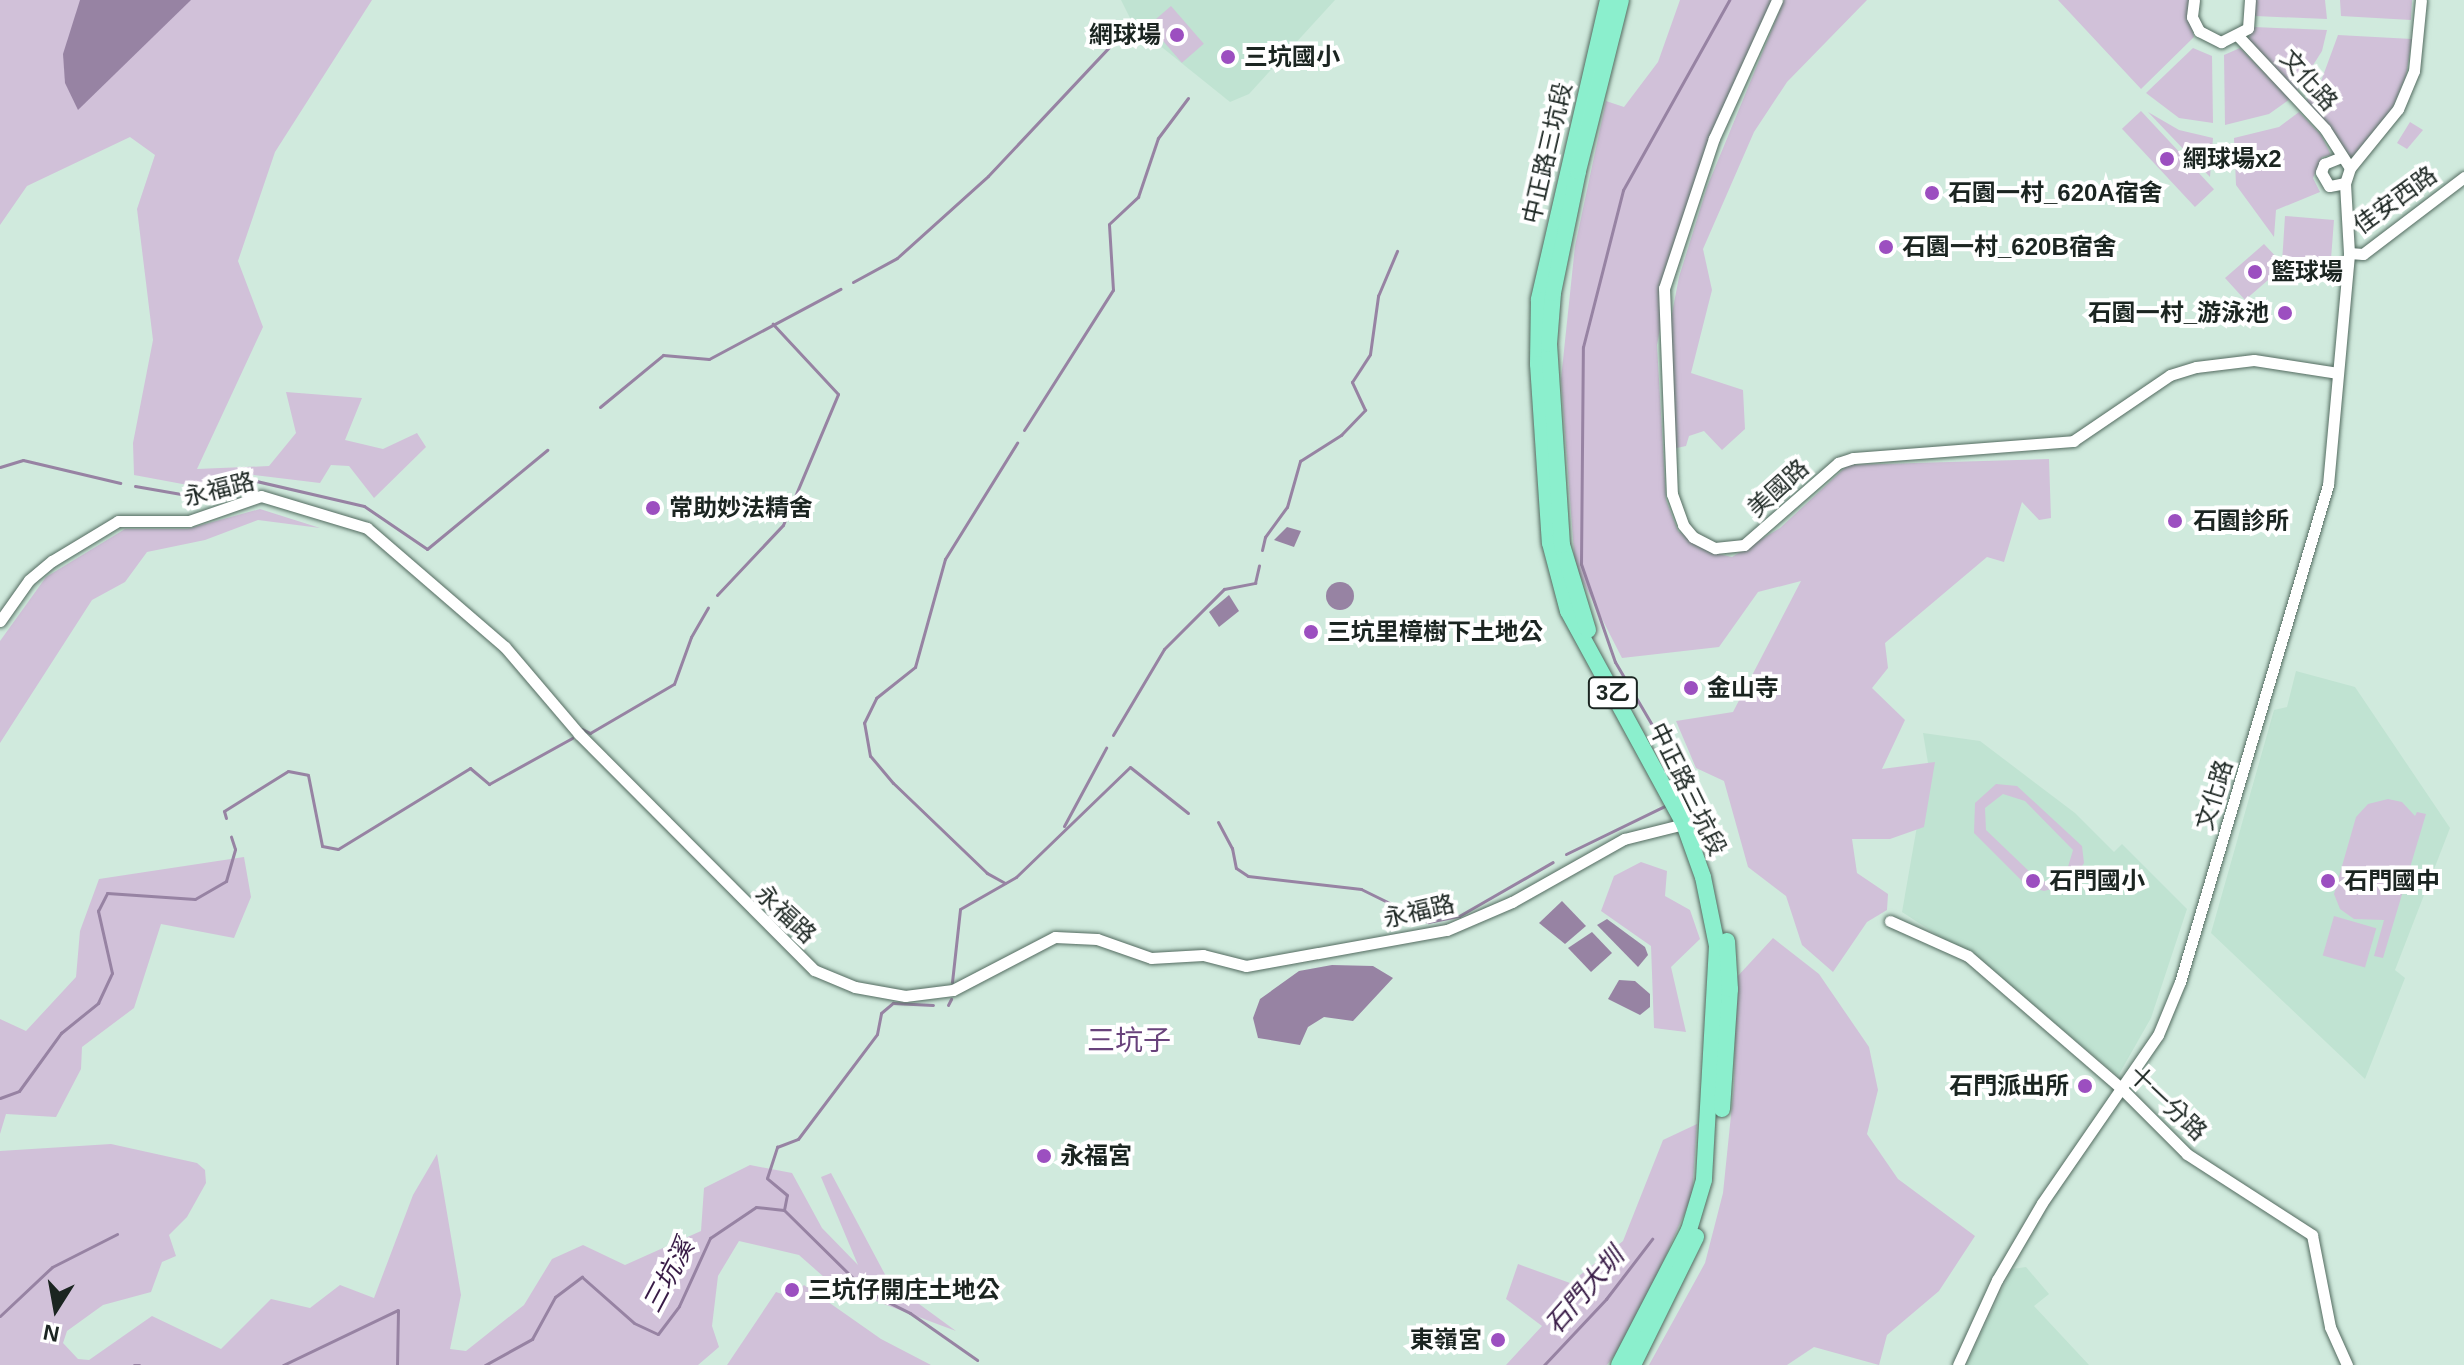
<!DOCTYPE html>
<html>
<head>
<meta charset="utf-8">
<style>
  body { margin:0 }
  #map { position:relative; width:2464px; height:1365px; overflow:hidden; background:#d0eadd; font-family:Arial,"Noto Sans TC",sans-serif }
  div>[style] { position:absolute }
  .built>* { inset:0; background:#c0e3d2 }
  .green>* { inset:0; background:#d1c1d9; transform-origin:0 0 }
  .water>* { inset:0; background:#9783a3 }
  .round { border-radius:50% }
  .stream>* { height:3px; margin:-1.5px; padding:0 1.5px; transform-origin:1.5px; border-radius:1.5px; background:#9783a3 }
  .roads { filter:drop-shadow(0 0 2px #536b60) drop-shadow(0 0 2px #536b60) }
  .minor>* { height:11px; margin:-5.5px; padding:0 5.5px; transform-origin:5.5px; border-radius:5.5px; background:#fff }
  .primary>* { height:16px; margin:-8px; padding:0 8px; transform-origin:8px; border-radius:8px; background:#8befcd }
  .dots>* { width:22px; height:22px; translate:-50% -50%; box-sizing:border-box; border:4px solid #fff; border-radius:50% }
  span { translate:-50% -50%; white-space:nowrap; text-align:center; line-height:1.15; -webkit-text-stroke:8px #fff; paint-order:stroke }
  .shield-label span { padding:2px 6px; background:#fff; border:2px solid; border-radius:6px; -webkit-text-stroke-width:0 }
  .shield-label { font-size:22px; color:#1b2521; font-weight:700 }
  .poi-label { font-size:24px; color:#1b2521; font-weight:700 }
  .right { translate:-100% -50%; text-align:right }
  .left { translate:0 -50%; text-align:left }
  .street-label { font-size:24px; color:#1b2521 }
  .water-label { font-size:26px; color:#381b46; font-style:italic }
  .quarter-label { font-size:28px; color:#68427b }
  .north { position:absolute; left:16px; top:1269px; width:80px; height:80px; -webkit-text-stroke:6px #fff; paint-order:stroke; rotate:191deg; font-size:22px; font-weight:700; line-height:32px; text-align:center; color:#1b2521 }
  .north::after { content:''; display:block; margin:auto; width:28px; height:36px; background:#1b2521; clip-path:polygon(50% 0,100% 100%,50% 72%,0 100%) }
</style>
</head>
<body>
<div id="map">
  <div class="built">
    <div style="clip-path:polygon(1121px 0,1335px 0,1249px 94px,1230px 102px,1133px 24px)"></div>
    <div style="clip-path:polygon(2296px 671px,2355px 687px,2450px 828px,2395px 970px,2405px 978px,2365px 1079px,2211px 933px,2274px 710px,2287px 707px)"></div>
    <div style="clip-path:polygon(1923px 733px,1980px 741px,2075px 813px,2114px 852px,2122px 844px,2187px 909px,2151px 1018px,2118px 1076px,1993px 971px,1902px 912px,1928px 763px)"></div>
    <div style="clip-path:polygon(2026px 1267px,2049px 1294px,2034px 1306px,2089px 1365px,1966px 1365px,2012px 1269px)"></div>
  </div>
  <div class="green">
    <div style="clip-path:polygon(0 0,372px 0,275px 152px,238px 261px,263px 327px,197px 469px,269px 466px,296px 433px,286px 392px,362px 398px,345px 440px,383px 449px,417px 433px,426px 447px,374px 498px,349px 466px,331px 465px,320px 483px,246px 474px,204px 488px,134px 475px,133px 443px,153px 340px,137px 209px,155px 155px,130px 137px,27px 186px,0 225px)"></div>
    <div style="clip-path:polygon(1680px 0,1772px 0,1680px 225px,1657px 345px,1666px 500px,1678px 531px,1710px 552px,1732px 557px,1780px 528px,1848px 465px,2049px 459px,2051px 518px,2039px 520px,2022px 502px,2004px 562px,1987px 557px,1885px 643px,1888px 668px,1872px 688px,1905px 720px,1882px 769px,1935px 762px,1924px 827px,1890px 839px,1852px 839px,1857px 873px,1888px 894px,1887px 910px,1867px 922px,1833px 972px,1802px 945px,1786px 896px,1748px 867px,1724px 781px,1696px 768px,1676px 721px,1733px 712px,1801px 581px,1758px 592px,1719px 647px,1622px 658px,1575px 566px,1561px 379px,1575px 246px,1606px 101px,1624px 107px,1658px 62px)"></div>
    <div style="clip-path:polygon(1784px 0,1867px 0,1787px 82px,1754px 132px,1703px 249px,1712px 290px,1691px 373px,1743px 390px,1745px 429px,1722px 450px,1704px 431px,1689px 436px,1686px 446px,1672px 449px,1670px 324px,1679px 277px,1707px 187px)"></div>
    <div style="clip-path:polygon(2058px 0,2194px 0,2188px 13px,2194px 37px,2141px 89px)"></div>
    <div style="clip-path:polygon(2251px 0,2325px 0,2327px 19px,2255px 16px)"></div>
    <div style="clip-path:polygon(2340px 0,2412px 0,2411px 20px,2341px 16px)"></div>
    <div style="left:1171px;top:6px;width:50px;height:29px;rotate:49deg"></div>
    <div style="clip-path:polygon(2254px 27px,2327px 30px,2322px 51px,2296px 92px,2247px 41px)"></div>
    <div style="clip-path:polygon(2338px 35px,2412px 39px,2406px 76px,2392px 109px,2347px 163px,2305px 102px,2320px 84px)"></div>
    <div style="clip-path:polygon(2193px 48px,2212px 56px,2213px 123px,2179px 118px,2146px 93px)"></div>
    <div style="clip-path:polygon(2240px 48px,2290px 99px,2269px 114px,2225px 125px,2224px 55px)"></div>
    <div style="left:2141px;top:111px;width:107px;height:26px;rotate:47deg"></div>
    <div style="clip-path:polygon(2148px 112px,2179px 130px,2213px 138px,2210px 177px)"></div>
    <div style="clip-path:polygon(2299px 112px,2321px 135px,2331px 155px,2322px 157px,2313px 178px,2320px 192px,2276px 210px,2274px 237px,2236px 185px,2234px 138px,2279px 127px)"></div>
    <div style="clip-path:polygon(2410px 122px,2423px 130px,2407px 149px,2397px 143px)"></div>
    <div style="clip-path:polygon(2285px 216px,2334px 220px,2330px 272px,2282px 268px,2245px 300px,2225px 278px,2264px 244px,2282px 263px)"></div>
    <div style="clip-path:polygon(260px 509px,320px 528px,258px 520px,205px 540px,147px 552px,125px 582px,92px 600px,0 743px,0 641px,46px 577px,125px 529px,187px 529px)"></div>
    <div style="clip-path:polygon(evenodd,1996px 784px,2017px 786px,2082px 846px,2084px 863px,2071px 884px,2044px 891px,2028px 887px,1974px 833px,1975px 803px,1996px 784px,2003px 794px,2025px 801px,2073px 850px,2065px 877px,2046px 882px,2036px 878px,1986px 830px,1985px 808px,2003px 794px)"></div>
    <div style="clip-path:polygon(2388px 799px,2402px 802px,2415px 816px,2417px 812px,2426px 814px,2383px 958px,2374px 956px,2384px 920px,2354px 919px,2340px 909px,2334px 894px,2356px 817px,2368px 804px)"></div>
    <div style="clip-path:polygon(244px 857px,251px 897px,234px 938px,161px 924px,134px 1008px,82px 1047px,81px 1069px,56px 1117px,6px 1114px,0 1134px,0 1019px,26px 1031px,76px 977px,80px 931px,99px 879px)"></div>
    <div style="clip-path:polygon(1641px 862px,1667px 871px,1665px 896px,1690px 910px,1700px 939px,1671px 967px,1686px 1032px,1654px 1028px,1651px 946px,1601px 911px,1614px 876px)"></div>
    <div style="left:2334px;top:916px;width:44px;height:41px;rotate:16deg"></div>
    <div style="clip-path:polygon(1773px 938px,1819px 974px,1869px 1047px,1878px 1090px,1867px 1134px,1898px 1179px,1975px 1236px,1939px 1291px,1887px 1335px,1879px 1365px,1814px 1347px,1787px 1365px,1649px 1365px,1705px 1263px,1723px 1193px,1734px 1086px,1736px 978px)"></div>
    <div style="clip-path:polygon(1697px 1124px,1692px 1196px,1633px 1330px,1607px 1365px,1506px 1365px,1542px 1326px,1506px 1299px,1518px 1264px,1570px 1283px,1623px 1241px,1663px 1140px)"></div>
    <div style="clip-path:polygon(111px 1144px,197px 1163px,205px 1170px,206px 1183px,187px 1217px,169px 1235px,176px 1256px,162px 1262px,151px 1292px,103px 1305px,67px 1331px,63px 1343px,78px 1359px,89px 1360px,152px 1316px,221px 1349px,271px 1299px,310px 1308px,340px 1285px,374px 1298px,413px 1195px,437px 1154px,461px 1295px,450px 1349px,466px 1351px,524px 1305px,552px 1259px,583px 1245px,625px 1265px,701px 1231px,704px 1188px,750px 1165px,792px 1173px,822px 1228px,858px 1265px,821px 1177px,831px 1173px,889px 1282px,956px 1331px,833px 1285px,799px 1255px,739px 1241px,718px 1276px,712px 1326px,719px 1347px,698px 1365px,0 1365px,0 1151px)"></div>
    <div style="clip-path:polygon(804px 1285px,881px 1339px,931px 1365px,727px 1365px,776px 1292px,791px 1297px)"></div>
  </div>
  <div class="water">
    <div style="clip-path:polygon(80px 0,191px 0,78px 110px,65px 83px,63px 54px)"></div>
    <div style="clip-path:polygon(1287px 527px,1301px 531px,1294px 547px,1274px 540px)"></div>
    <div class="round" style="left:1326px;top:582px;width:28px;height:28px"></div>
    <div style="clip-path:polygon(1229px 595px,1239px 611px,1219px 627px,1209px 612px)"></div>
    <div style="clip-path:polygon(1562px 901px,1586px 926px,1565px 944px,1539px 923px)"></div>
    <div style="clip-path:polygon(1607px 919px,1645px 947px,1648px 955px,1638px 967px,1597px 925px)"></div>
    <div style="clip-path:polygon(1592px 932px,1612px 953px,1591px 972px,1568px 948px)"></div>
    <div style="clip-path:polygon(1332px 965px,1373px 966px,1393px 978px,1353px 1021px,1324px 1017px,1308px 1027px,1300px 1045px,1258px 1038px,1253px 1018px,1260px 999px,1299px 971px)"></div>
    <div style="clip-path:polygon(1619px 980px,1635px 981px,1650px 994px,1650px 1007px,1640px 1015px,1608px 999px)"></div>
  </div>
  <div class="stream">
    <div style="left:853px;top:282px;width:50px;rotate:-28.6deg"></div>
    <div style="left:897px;top:258px;width:122px;rotate:-42deg"></div>
    <div style="left:988px;top:176px;width:183px;rotate:-46.8deg"></div>
    <div style="left:600px;top:407px;width:82px;rotate:-39.5deg"></div>
    <div style="left:663px;top:355px;width:46px;rotate:5deg"></div>
    <div style="left:709px;top:359px;width:149px;rotate:-28.1deg"></div>
    <div style="left:1024px;top:430px;width:166px;rotate:-57.6deg"></div>
    <div style="left:1113px;top:290px;width:66px;rotate:-93.5deg"></div>
    <div style="left:1109px;top:224px;width:40px;rotate:-43deg"></div>
    <div style="left:1138px;top:197px;width:62px;rotate:-71.3deg"></div>
    <div style="left:1158px;top:138px;width:50px;rotate:-53.1deg"></div>
    <div style="left:0;top:467px;width:24px;rotate:-17deg"></div>
    <div style="left:23px;top:460px;width:100px;rotate:13.3deg"></div>
    <div style="left:135px;top:486px;width:70px;rotate:9.9deg"></div>
    <div style="left:204px;top:498px;width:51px;rotate:-20.6deg"></div>
    <div style="left:252px;top:480px;width:115px;rotate:13.1deg"></div>
    <div style="left:364px;top:506px;width:76px;rotate:34.3deg"></div>
    <div style="left:427px;top:549px;width:156px;rotate:-39.5deg"></div>
    <div style="left:1262px;top:550px;width:13px;rotate:-77deg"></div>
    <div style="left:1265px;top:537px;width:37px;rotate:-54deg"></div>
    <div style="left:1287px;top:507px;width:48px;rotate:-74.2deg"></div>
    <div style="left:1300px;top:461px;width:49px;rotate:-32.4deg"></div>
    <div style="left:1341px;top:435px;width:35px;rotate:-46deg"></div>
    <div style="left:1365px;top:410px;width:31px;rotate:-115deg"></div>
    <div style="left:1352px;top:382px;width:33px;rotate:-57deg"></div>
    <div style="left:1370px;top:354px;width:59px;rotate:-82.1deg"></div>
    <div style="left:1378px;top:296px;width:49px;rotate:-67.1deg"></div>
    <div style="left:717px;top:595px;width:96px;rotate:-46.7deg"></div>
    <div style="left:783px;top:525px;width:142px;rotate:-67.2deg"></div>
    <div style="left:838px;top:394px;width:96px;rotate:-132.9deg"></div>
    <div style="left:582px;top:729px;width:9px;rotate:27deg"></div>
    <div style="left:590px;top:733px;width:97px;rotate:-30.3deg"></div>
    <div style="left:674px;top:684px;width:50px;rotate:-70.1deg"></div>
    <div style="left:691px;top:637px;width:34px;rotate:-60deg"></div>
    <div style="left:1113px;top:735px;width:100px;rotate:-59.3deg"></div>
    <div style="left:1164px;top:649px;width:85px;rotate:-45deg"></div>
    <div style="left:1224px;top:589px;width:32px;rotate:-11deg"></div>
    <div style="left:1255px;top:583px;width:18px;rotate:-77deg"></div>
    <div style="left:1688px;top:795px;width:4px;rotate:-27deg"></div>
    <div style="left:1692px;top:793px;width:152px;rotate:-120.4deg"></div>
    <div style="left:1615px;top:662px;width:104px;rotate:-109.1deg"></div>
    <div style="left:1581px;top:564px;width:217px;rotate:-89.5deg"></div>
    <div style="left:1583px;top:347px;width:162px;rotate:-75.7deg"></div>
    <div style="left:1623px;top:190px;width:218px;rotate:-60.8deg"></div>
    <div style="left:226px;top:818px;width:7px;rotate:-106deg"></div>
    <div style="left:224px;top:811px;width:75px;rotate:-32deg"></div>
    <div style="left:288px;top:771px;width:20px;rotate:11deg"></div>
    <div style="left:308px;top:775px;width:72px;rotate:78.8deg"></div>
    <div style="left:322px;top:846px;width:16px;rotate:11deg"></div>
    <div style="left:338px;top:849px;width:155px;rotate:-31.5deg"></div>
    <div style="left:470px;top:768px;width:25px;rotate:40deg"></div>
    <div style="left:489px;top:784px;width:95px;rotate:-29deg"></div>
    <div style="left:1218px;top:822px;width:30px;rotate:62deg"></div>
    <div style="left:1232px;top:848px;width:20px;rotate:79deg"></div>
    <div style="left:1236px;top:868px;width:14px;rotate:34deg"></div>
    <div style="left:1248px;top:876px;width:114px;rotate:6.6deg"></div>
    <div style="left:1361px;top:889px;width:75px;rotate:26.2deg"></div>
    <div style="left:1428px;top:922px;width:32px;rotate:-11deg"></div>
    <div style="left:1459px;top:916px;width:108px;rotate:-29.9deg"></div>
    <div style="left:1064px;top:826px;width:89px;rotate:-61.7deg"></div>
    <div style="left:1566px;top:854px;width:110px;rotate:-25.9deg"></div>
    <div style="left:1005px;top:883px;width:21px;rotate:-151deg"></div>
    <div style="left:987px;top:873px;width:130px;rotate:-136.2deg"></div>
    <div style="left:893px;top:783px;width:35px;rotate:-130deg"></div>
    <div style="left:870px;top:756px;width:34px;rotate:-100deg"></div>
    <div style="left:864px;top:723px;width:28px;rotate:-64deg"></div>
    <div style="left:876px;top:698px;width:50px;rotate:-38.5deg"></div>
    <div style="left:915px;top:667px;width:112px;rotate:-74.5deg"></div>
    <div style="left:945px;top:559px;width:137px;rotate:-58.2deg"></div>
    <div style="left:952px;top:982px;width:73px;rotate:-83.7deg"></div>
    <div style="left:960px;top:909px;width:64px;rotate:-29.7deg"></div>
    <div style="left:1016px;top:877px;width:158px;rotate:-44deg"></div>
    <div style="left:1130px;top:767px;width:74px;rotate:38.4deg"></div>
    <div style="left:948px;top:1005px;width:7px;rotate:-63deg"></div>
    <div style="left:0;top:1098px;width:20px;rotate:-20deg"></div>
    <div style="left:19px;top:1091px;width:72px;rotate:-54.1deg"></div>
    <div style="left:61px;top:1033px;width:48px;rotate:-39deg"></div>
    <div style="left:98px;top:1003px;width:33px;rotate:-65deg"></div>
    <div style="left:112px;top:973px;width:64px;rotate:-102.7deg"></div>
    <div style="left:98px;top:911px;width:20px;rotate:-63deg"></div>
    <div style="left:107px;top:893px;width:88px;rotate:3.9deg"></div>
    <div style="left:195px;top:899px;width:36px;rotate:-30deg"></div>
    <div style="left:226px;top:881px;width:33px;rotate:-74deg"></div>
    <div style="left:235px;top:849px;width:13px;rotate:-108deg"></div>
    <div style="left:784px;top:1210px;width:15px;rotate:-79deg"></div>
    <div style="left:787px;top:1195px;width:26px;rotate:-140deg"></div>
    <div style="left:767px;top:1178px;width:33px;rotate:-72deg"></div>
    <div style="left:777px;top:1147px;width:22px;rotate:-21deg"></div>
    <div style="left:798px;top:1139px;width:131px;rotate:-53deg"></div>
    <div style="left:877px;top:1034px;width:21px;rotate:-79deg"></div>
    <div style="left:881px;top:1013px;width:16px;rotate:-40deg"></div>
    <div style="left:893px;top:1003px;width:40px;rotate:2.9deg"></div>
    <div style="left:0;top:1316px;width:71px;rotate:-43.3deg"></div>
    <div style="left:52px;top:1267px;width:73px;rotate:-26.9deg"></div>
    <div style="left:134px;top:1365px;width:5px"></div>
    <div style="left:283px;top:1365px;width:127px;rotate:-25.6deg"></div>
    <div style="left:398px;top:1310px;width:55px;rotate:91deg"></div>
    <div style="left:485px;top:1365px;width:54px;rotate:-29deg"></div>
    <div style="left:532px;top:1339px;width:48px;rotate:-61.3deg"></div>
    <div style="left:555px;top:1297px;width:34px;rotate:-37deg"></div>
    <div style="left:582px;top:1277px;width:69px;rotate:41.5deg"></div>
    <div style="left:634px;top:1323px;width:26px;rotate:25deg"></div>
    <div style="left:658px;top:1334px;width:35px;rotate:-53deg"></div>
    <div style="left:679px;top:1306px;width:75px;rotate:-65.5deg"></div>
    <div style="left:710px;top:1238px;width:55px;rotate:-34deg"></div>
    <div style="left:756px;top:1207px;width:28px;rotate:6deg"></div>
    <div style="left:784px;top:1210px;width:115px;rotate:44.6deg"></div>
    <div style="left:866px;top:1291px;width:49px;rotate:26.6deg"></div>
    <div style="left:910px;top:1313px;width:82px;rotate:35deg"></div>
    <div style="left:1544px;top:1365px;width:91px;rotate:-46.8deg"></div>
    <div style="left:1606px;top:1299px;width:76px;rotate:-52.5deg"></div>
  </div>
  <div class="roads">
    <div class="minor">
      <div style="left:1777px;top:0;width:152px;rotate:114.5deg"></div>
      <div style="left:1714px;top:138px;width:158px;rotate:108.4deg"></div>
      <div style="left:1664px;top:288px;width:206px;rotate:87.8deg"></div>
      <div style="left:1672px;top:494px;width:33px;rotate:70deg"></div>
      <div style="left:1683px;top:525px;width:16px;rotate:50deg"></div>
      <div style="left:1693px;top:537px;width:25px;rotate:27deg"></div>
      <div style="left:1715px;top:548px;width:29px;rotate:-6deg"></div>
      <div style="left:1744px;top:545px;width:125px;rotate:-41.1deg"></div>
      <div style="left:1838px;top:463px;width:16px;rotate:-18deg"></div>
      <div style="left:1853px;top:458px;width:221px;rotate:-4.4deg"></div>
      <div style="left:2073px;top:441px;width:117px;rotate:-34.2deg"></div>
      <div style="left:2170px;top:375px;width:27px;rotate:-17deg"></div>
      <div style="left:2196px;top:367px;width:58px;rotate:-6.9deg"></div>
      <div style="left:2254px;top:360px;width:85px;rotate:8.8deg"></div>
      <div style="left:2194px;top:0;width:17px;rotate:97deg"></div>
      <div style="left:2192px;top:17px;width:16px;rotate:63deg"></div>
      <div style="left:2199px;top:31px;width:25px;rotate:27deg"></div>
      <div style="left:2221px;top:42px;width:30px;rotate:-27deg"></div>
      <div style="left:2248px;top:28px;width:28px;rotate:-86deg"></div>
      <div style="left:2239px;top:37px;width:126px;rotate:46.9deg"></div>
      <div style="left:2325px;top:129px;width:46px;rotate:57.3deg"></div>
      <div style="left:2350px;top:168px;width:16px;rotate:108deg"></div>
      <div style="left:2345px;top:183px;width:16px;rotate:169deg"></div>
      <div style="left:2329px;top:186px;width:16px;rotate:-120deg"></div>
      <div style="left:2321px;top:172px;width:9px;rotate:-69deg"></div>
      <div style="left:2324px;top:164px;width:16px;rotate:-22deg"></div>
      <div style="left:2350px;top:168px;width:76px;rotate:-50.9deg"></div>
      <div style="left:2398px;top:109px;width:41px;rotate:-67.2deg"></div>
      <div style="left:2414px;top:71px;width:71px;rotate:-84.4deg"></div>
      <div style="left:2349px;top:253px;width:14px;rotate:4deg"></div>
      <div style="left:2363px;top:254px;width:127px;rotate:-37.3deg"></div>
      <div style="left:0;top:621px;width:50px;rotate:-54.7deg"></div>
      <div style="left:29px;top:580px;width:30px;rotate:-40deg"></div>
      <div style="left:52px;top:561px;width:77px;rotate:-31.2deg"></div>
      <div style="left:118px;top:521px;width:71px"></div>
      <div style="left:189px;top:521px;width:76px;rotate:-19.1deg"></div>
      <div style="left:261px;top:496px;width:111px;rotate:16.8deg"></div>
      <div style="left:367px;top:528px;width:182px;rotate:40.8deg"></div>
      <div style="left:505px;top:647px;width:114px;rotate:49.6deg"></div>
      <div style="left:579px;top:734px;width:333px;rotate:45.1deg"></div>
      <div style="left:814px;top:970px;width:44px;rotate:22.5deg"></div>
      <div style="left:855px;top:987px;width:51px;rotate:10.2deg"></div>
      <div style="left:905px;top:996px;width:48px;rotate:-7.1deg"></div>
      <div style="left:953px;top:990px;width:115px;rotate:-27.5deg"></div>
      <div style="left:1055px;top:937px;width:42px;rotate:2.7deg"></div>
      <div style="left:1097px;top:939px;width:57px;rotate:19.4deg"></div>
      <div style="left:1151px;top:958px;width:52px;rotate:-3.3deg"></div>
      <div style="left:1203px;top:955px;width:44px;rotate:14.3deg"></div>
      <div style="left:1246px;top:966px;width:204px;rotate:-10.2deg"></div>
      <div style="left:1447px;top:930px;width:71px;rotate:-23.3deg"></div>
      <div style="left:1512px;top:902px;width:129px;rotate:-29.4deg"></div>
      <div style="left:1624px;top:839px;width:66px;rotate:-14deg"></div>
      <div style="left:1890px;top:921px;width:85px;rotate:24.2deg"></div>
      <div style="left:1968px;top:956px;width:202px;rotate:40.8deg"></div>
      <div style="left:2121px;top:1088px;width:93px;rotate:45deg"></div>
      <div style="left:2187px;top:1154px;width:149px;rotate:32.9deg"></div>
      <div style="left:2312px;top:1235px;width:94px;rotate:78.9deg"></div>
      <div style="left:2330px;top:1327px;width:42px;rotate:65.9deg"></div>
      <div style="left:1958px;top:1365px;width:94px;rotate:-65.4deg"></div>
      <div style="left:1997px;top:1280px;width:89px;rotate:-59.7deg"></div>
      <div style="left:2042px;top:1203px;width:204px;rotate:-55.4deg"></div>
      <div style="left:2158px;top:1035px;width:57px;rotate:-67.5deg"></div>
      <div style="left:2180px;top:982px;width:519px;rotate:-73.42deg"></div>
      <div style="left:2328px;top:485px;width:233px;rotate:-84.8deg"></div>
      <div style="left:2349px;top:253px;width:70px;rotate:-93.3deg"></div>
    </div>
    <div class="primary">
      <div style="left:1608px;top:0;width:308px;rotate:103deg"></div>
      <div style="left:1539px;top:300px;width:64px;rotate:90.9deg"></div>
      <div style="left:1538px;top:364px;width:179px;rotate:86.2deg"></div>
      <div style="left:1550px;top:543px;width:70px;rotate:75.2deg"></div>
      <div style="left:1568px;top:611px;width:243px;rotate:61.4deg"></div>
      <div style="left:1684px;top:824px;width:56px;rotate:70.3deg"></div>
      <div style="left:1703px;top:877px;width:70px;rotate:78.5deg"></div>
      <div style="left:1717px;top:946px;width:234px;rotate:93.2deg"></div>
      <div style="left:1704px;top:1180px;width:52px;rotate:106.7deg"></div>
      <div style="left:1689px;top:1230px;width:152px;rotate:117.4deg"></div>
      <div style="left:1588px;top:630px;width:89px;rotate:-107deg"></div>
      <div style="left:1562px;top:545px;width:201px;rotate:-93.7deg"></div>
      <div style="left:1549px;top:344px;width:51px;rotate:-85.5deg"></div>
      <div style="left:1553px;top:293px;width:125px;rotate:-78.4deg"></div>
      <div style="left:1578px;top:171px;width:176px;rotate:-75.9deg"></div>
      <div style="left:1722px;top:1109px;width:120px;rotate:-86.2deg"></div>
      <div style="left:1730px;top:989px;width:48px;rotate:-93.6deg"></div>
      <div style="left:1633px;top:1365px;width:143px;rotate:-63.8deg"></div>
    </div>
  </div>
  <div class="dots">
    <div style="left:1177px;top:35px;background:#9c4fc0"></div>
    <div style="left:1228px;top:57px;background:#9c4fc0"></div>
    <div style="left:2167px;top:159px;background:#9c4fc0"></div>
    <div style="left:1932px;top:193px;background:#9c4fc0"></div>
    <div style="left:1886px;top:247px;background:#9c4fc0"></div>
    <div style="left:2255px;top:272px;background:#9c4fc0"></div>
    <div style="left:2285px;top:313px;background:#9c4fc0"></div>
    <div style="left:653px;top:508px;background:#9c4fc0"></div>
    <div style="left:2175px;top:521px;background:#9c4fc0"></div>
    <div style="left:1311px;top:632px;background:#9c4fc0"></div>
    <div style="left:1691px;top:688px;background:#9c4fc0"></div>
    <div style="left:2033px;top:881px;background:#9c4fc0"></div>
    <div style="left:2328px;top:881px;background:#9c4fc0"></div>
    <div style="left:2085px;top:1086px;background:#9c4fc0"></div>
    <div style="left:1044px;top:1156px;background:#9c4fc0"></div>
    <div style="left:792px;top:1290px;background:#9c4fc0"></div>
    <div style="left:1498px;top:1340px;background:#9c4fc0"></div>
  </div>
  <div class="shield-label">
    <span style="left:1613px;top:693px">3乙</span>
  </div>
  <div class="poi-label">
    <span class="right" style="left:1161px;top:35px">網球場</span>
    <span class="left" style="left:1244px;top:57px">三坑國小</span>
    <span class="left" style="left:2183px;top:159px">網球場x2</span>
    <span class="left" style="left:1948px;top:193px">石園一村_620A宿舍</span>
    <span class="left" style="left:1902px;top:247px">石園一村_620B宿舍</span>
    <span class="left" style="left:2271px;top:272px">籃球場</span>
    <span class="right" style="left:2269px;top:313px">石園一村_游泳池</span>
    <span class="left" style="left:669px;top:508px">常助妙法精舍</span>
    <span class="left" style="left:2193px;top:521px">石園診所</span>
    <span class="left" style="left:1327px;top:632px">三坑里樟樹下土地公</span>
    <span class="left" style="left:1707px;top:688px">金山寺</span>
    <span class="left" style="left:2049px;top:881px">石門國小</span>
    <span class="left" style="left:2344px;top:881px">石門國中</span>
    <span class="right" style="left:2069px;top:1086px">石門派出所</span>
    <span class="left" style="left:1060px;top:1156px">永福宮</span>
    <span class="left" style="left:808px;top:1290px">三坑仔開庄土地公</span>
    <span class="right" style="left:1482px;top:1340px">東嶺宮</span>
  </div>
  <div class="street-label">
    <span style="left:2309px;top:80px;rotate:48deg">文化路</span>
    <span style="left:1547px;top:153px;rotate:-77deg">中正路三坑段</span>
    <span style="left:2395px;top:200px;rotate:-36deg">佳安西路</span>
    <span style="left:1778px;top:488px;rotate:-42deg">美國路</span>
    <span style="left:219px;top:489px;rotate:-14deg">永福路</span>
    <span style="left:1688px;top:789px;rotate:64deg">中正路三坑段</span>
    <span style="left:2214px;top:795px;rotate:-73deg">文化路</span>
    <span style="left:1419px;top:911px;rotate:-13deg">永福路</span>
    <span style="left:786px;top:914px;rotate:43deg">永福路</span>
    <span style="left:2168px;top:1103px;rotate:43deg">十一分路</span>
  </div>
  <div class="water-label">
    <span style="left:669px;top:1276px;rotate:-62deg">三坑溪</span>
    <span style="left:1585px;top:1291px;rotate:-49deg">石門大圳</span>
  </div>
  <div class="quarter-label">
    <span style="left:1129px;top:1041px">三坑子</span>
  </div>
  <div class="north">N</div>
</div>
</body>
</html>
